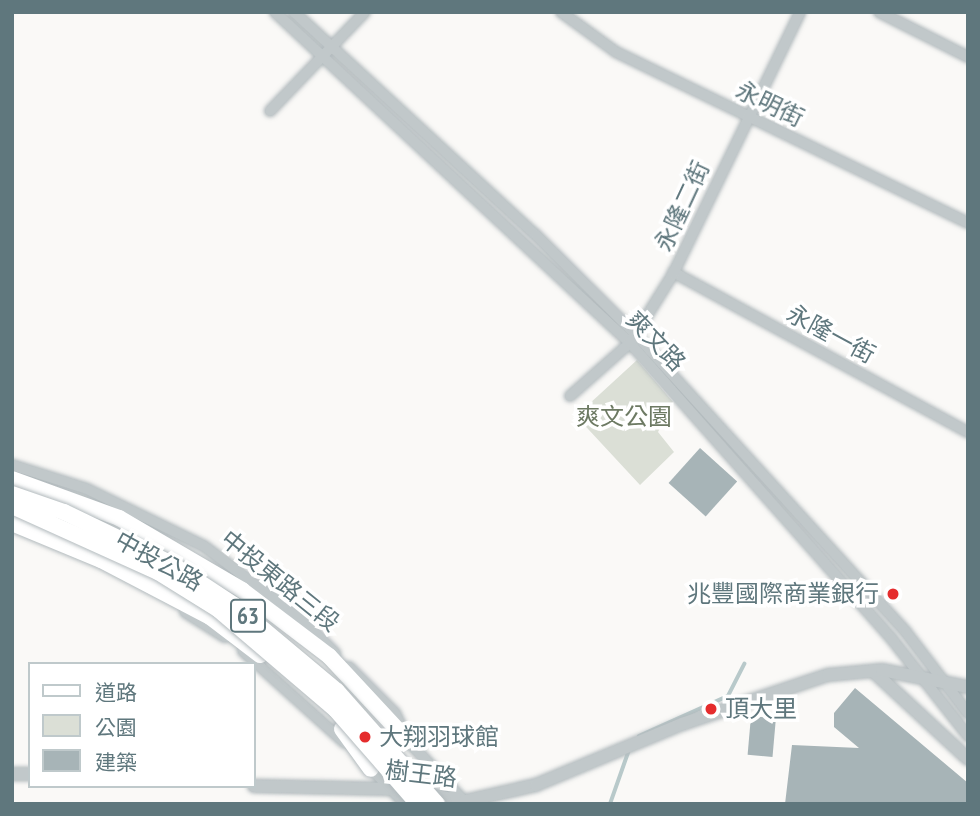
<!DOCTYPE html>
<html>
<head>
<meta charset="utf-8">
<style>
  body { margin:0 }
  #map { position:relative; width:980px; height:816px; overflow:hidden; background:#faf9f7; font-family:"PT Sans Narrow","Noto Sans TC",sans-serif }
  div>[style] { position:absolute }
  .green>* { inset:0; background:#dbdfd6 }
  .stream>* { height:3.5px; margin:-1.75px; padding:0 1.75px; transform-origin:1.75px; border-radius:1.75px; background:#b8c9ca }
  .building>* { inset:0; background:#a7b4b7; transform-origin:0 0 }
  .roads { filter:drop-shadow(0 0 2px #b2babd) drop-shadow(0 0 2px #b2babd) }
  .minor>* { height:10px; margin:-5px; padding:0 5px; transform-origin:5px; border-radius:5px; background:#c1c8ca }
  .tertiary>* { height:12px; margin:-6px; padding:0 6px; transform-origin:6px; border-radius:6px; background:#c1c8ca }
  .primary>* { height:16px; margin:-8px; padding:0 8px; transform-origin:8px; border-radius:8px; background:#fff }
  .bridges { filter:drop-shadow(0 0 2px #b2babd) drop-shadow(0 0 2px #b2babd) }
  .primary-bridge>* { height:16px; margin:-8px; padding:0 8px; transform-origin:8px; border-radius:8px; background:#fff }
  .dots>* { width:19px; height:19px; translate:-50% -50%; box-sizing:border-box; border:4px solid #fff; border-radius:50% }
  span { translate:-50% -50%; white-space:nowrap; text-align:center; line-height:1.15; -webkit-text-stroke:7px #fff; paint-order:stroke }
  .shield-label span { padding:2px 5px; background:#fff; border:2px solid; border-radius:5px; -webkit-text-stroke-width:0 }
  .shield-label { font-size:23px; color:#5f777d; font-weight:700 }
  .street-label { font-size:24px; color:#5f777d }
  .park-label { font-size:24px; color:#6d7a63 }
  .poi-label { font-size:24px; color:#5f777d }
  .right { translate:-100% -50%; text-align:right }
  .left { translate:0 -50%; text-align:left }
  .frame { position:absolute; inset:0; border:14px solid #5f777d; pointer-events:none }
  .legend { position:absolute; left:28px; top:662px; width:228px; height:126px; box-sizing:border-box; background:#fff; border:2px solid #bfc9cb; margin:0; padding:9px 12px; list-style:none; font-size:21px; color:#5f777d }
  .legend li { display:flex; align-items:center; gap:14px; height:35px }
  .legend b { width:35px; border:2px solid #bfc9cb }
</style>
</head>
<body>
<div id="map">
  <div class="green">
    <div style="clip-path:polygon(637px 360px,673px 402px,658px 432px,674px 452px,640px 485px,576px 416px)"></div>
  </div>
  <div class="stream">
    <div style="left:639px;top:736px;width:98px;rotate:-24.2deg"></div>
    <div style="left:728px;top:696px;width:36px;rotate:-63deg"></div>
    <div style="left:610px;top:804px;width:57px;rotate:-70.6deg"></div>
  </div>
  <div class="building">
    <div style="left:700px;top:448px;width:50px;height:47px;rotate:42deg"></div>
    <div style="clip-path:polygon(855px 688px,968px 783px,968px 804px,785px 804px,792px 745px,859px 748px,834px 727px,834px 713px)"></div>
    <div style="left:751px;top:716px;width:25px;height:39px;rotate:5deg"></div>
  </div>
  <div class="roads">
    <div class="minor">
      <div style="left:275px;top:12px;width:485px;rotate:43deg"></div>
      <div style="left:630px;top:343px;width:394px;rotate:48.5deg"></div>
      <div style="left:891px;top:638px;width:125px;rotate:51.8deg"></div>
      <div style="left:294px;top:12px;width:328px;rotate:42.7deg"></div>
      <div style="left:535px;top:234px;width:143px;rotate:45deg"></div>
      <div style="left:636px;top:335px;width:401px;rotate:47.7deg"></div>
      <div style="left:906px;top:632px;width:102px;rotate:52.6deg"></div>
      <div style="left:561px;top:12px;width:68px;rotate:36deg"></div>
      <div style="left:616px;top:52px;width:391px;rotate:25.9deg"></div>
      <div style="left:879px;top:12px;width:100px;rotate:26.8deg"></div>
      <div style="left:270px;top:111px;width:137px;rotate:-46.2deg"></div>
      <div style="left:673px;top:272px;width:336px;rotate:28.5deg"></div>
      <div style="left:570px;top:396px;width:80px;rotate:-41.5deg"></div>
      <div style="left:630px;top:343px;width:81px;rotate:-58.1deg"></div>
      <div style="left:673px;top:274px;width:291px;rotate:-64.1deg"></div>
      <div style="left:12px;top:465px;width:79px;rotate:17.7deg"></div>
      <div style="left:87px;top:489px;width:130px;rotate:26deg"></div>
      <div style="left:204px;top:546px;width:123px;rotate:37.1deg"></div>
      <div style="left:302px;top:620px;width:47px;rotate:45deg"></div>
      <div style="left:185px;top:612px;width:47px;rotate:32deg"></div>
      <div style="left:243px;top:651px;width:137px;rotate:42deg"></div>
      <div style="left:349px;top:667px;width:65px;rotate:45deg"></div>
      <div style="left:395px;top:713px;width:31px;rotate:65deg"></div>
      <div style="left:408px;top:741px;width:86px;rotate:46.9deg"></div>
      <div style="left:367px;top:764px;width:55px;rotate:46.5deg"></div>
    </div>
    <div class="tertiary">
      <div style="left:873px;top:671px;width:129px;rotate:42.8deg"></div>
      <div style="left:12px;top:774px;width:18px"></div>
      <div style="left:254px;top:786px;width:137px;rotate:1.3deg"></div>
      <div style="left:391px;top:789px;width:75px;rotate:9.2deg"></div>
      <div style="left:465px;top:801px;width:73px;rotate:-12.7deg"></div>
      <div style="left:536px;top:785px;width:158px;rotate:-22.7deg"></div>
      <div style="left:682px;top:724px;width:154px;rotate:-18.6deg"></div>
      <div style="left:828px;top:675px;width:54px;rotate:-5.3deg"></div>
      <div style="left:882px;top:670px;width:88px;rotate:11.2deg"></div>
    </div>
    <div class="primary">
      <div style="left:12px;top:479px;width:114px;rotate:20deg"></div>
      <div style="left:119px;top:518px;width:143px;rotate:30.3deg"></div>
      <div style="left:242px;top:590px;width:109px;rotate:37.2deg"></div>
      <div style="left:329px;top:656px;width:116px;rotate:47.1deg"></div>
      <div style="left:12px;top:523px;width:96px;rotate:22.6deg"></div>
      <div style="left:101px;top:560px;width:123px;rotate:27.6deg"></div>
      <div style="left:210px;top:617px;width:63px;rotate:37.2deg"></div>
      <div style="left:342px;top:729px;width:49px;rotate:54.1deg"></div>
    </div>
  </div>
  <div class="bridges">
    <div class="primary-bridge">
      <div style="left:12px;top:494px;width:55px;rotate:19.1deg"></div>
      <div style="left:64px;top:512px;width:118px;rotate:25.7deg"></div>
      <div style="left:170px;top:563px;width:77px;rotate:33.3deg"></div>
      <div style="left:234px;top:605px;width:134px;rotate:39.9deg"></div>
      <div style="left:337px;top:691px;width:151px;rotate:48.5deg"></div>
      <div style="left:12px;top:506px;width:160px;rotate:24.3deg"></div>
      <div style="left:158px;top:572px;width:72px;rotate:31.9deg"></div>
      <div style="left:219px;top:610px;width:154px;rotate:40.5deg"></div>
      <div style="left:336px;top:710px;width:125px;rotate:48.9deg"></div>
    </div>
  </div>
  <div class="dots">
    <div style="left:893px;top:594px;background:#e52c2d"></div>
    <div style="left:711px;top:709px;background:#e52c2d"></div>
    <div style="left:365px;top:737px;background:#e52c2d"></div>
  </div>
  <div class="shield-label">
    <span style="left:248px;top:616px">63</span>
  </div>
  <div class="street-label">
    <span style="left:770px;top:104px;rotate:26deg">永明街</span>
    <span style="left:682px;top:206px;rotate:-65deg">永隆二街</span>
    <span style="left:831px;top:334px;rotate:28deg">永隆一街</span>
    <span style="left:656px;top:341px;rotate:46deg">爽文路</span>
    <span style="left:159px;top:561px;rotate:29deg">中投公路</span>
    <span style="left:280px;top:581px;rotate:39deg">中投東路三段</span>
    <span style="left:421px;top:774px;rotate:7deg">樹王路</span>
  </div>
  <div class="park-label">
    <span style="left:624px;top:417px">爽文公園</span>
  </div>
  <div class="poi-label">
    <span class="right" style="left:879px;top:594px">兆豐國際商業銀行</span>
    <span class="left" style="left:725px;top:709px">頂大里</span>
    <span class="left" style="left:379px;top:737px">大翔羽球館</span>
  </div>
  <div class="frame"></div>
  <ul class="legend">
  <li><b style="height:9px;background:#fff"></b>道路</li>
  <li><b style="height:19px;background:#dbdfd6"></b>公園</li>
  <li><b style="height:19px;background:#a7b4b7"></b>建築</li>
  </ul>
</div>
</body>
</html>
